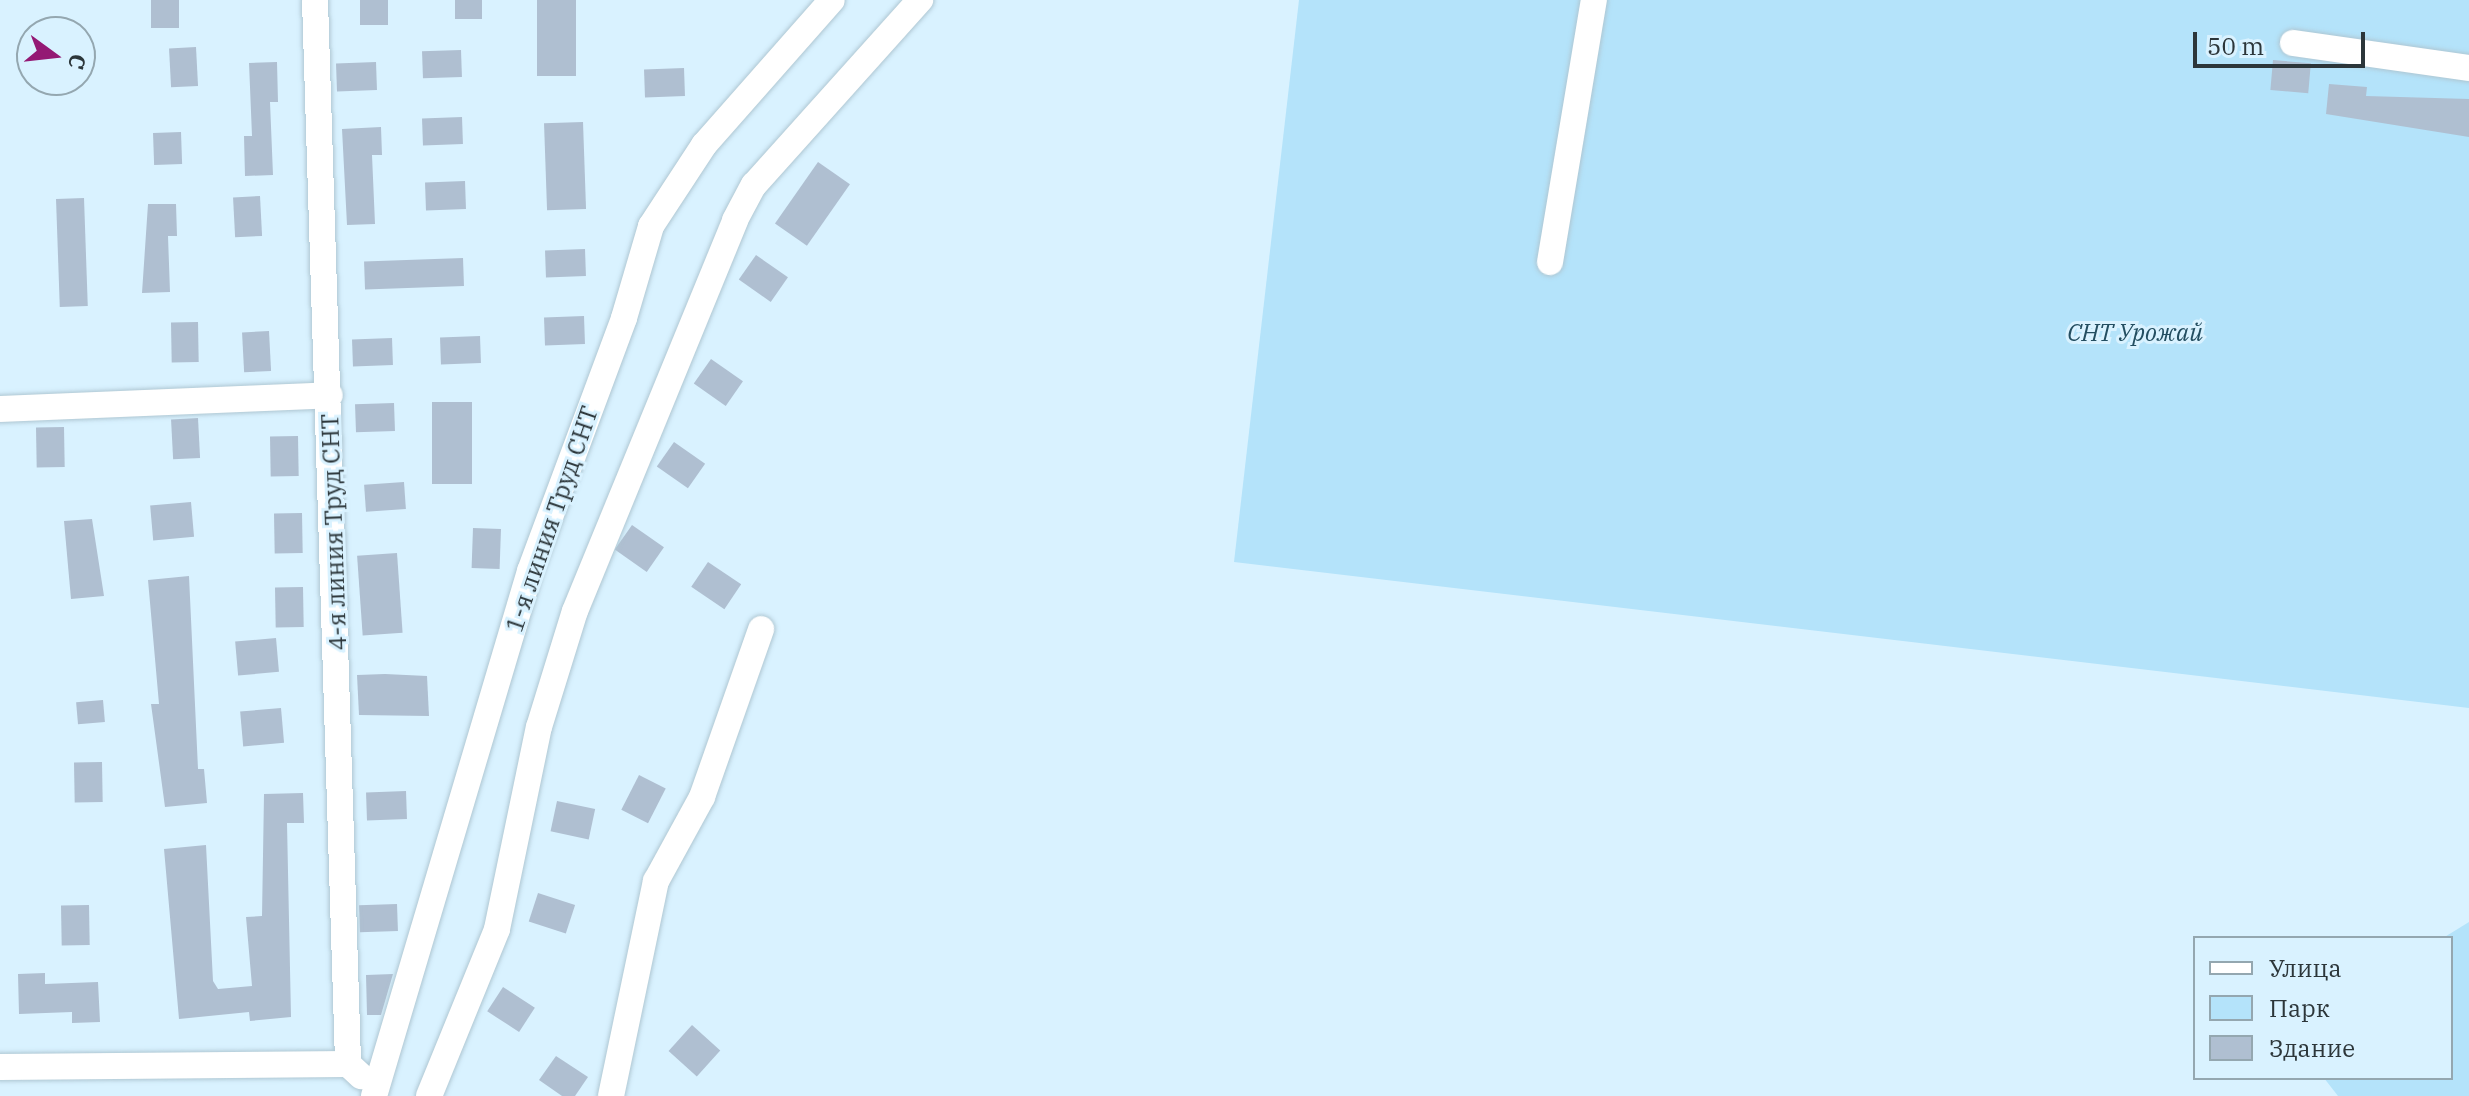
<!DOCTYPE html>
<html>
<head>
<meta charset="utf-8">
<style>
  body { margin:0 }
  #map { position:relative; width:2469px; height:1096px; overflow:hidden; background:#d9f2ff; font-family:"IBM Plex Serif",serif }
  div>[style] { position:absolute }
  .green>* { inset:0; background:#b4e3fa }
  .building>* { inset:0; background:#afbfd1; transform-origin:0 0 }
  .roads { filter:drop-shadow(0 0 2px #afc7d3) drop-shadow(0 0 2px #afc7d3) }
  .street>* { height:26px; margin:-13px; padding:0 13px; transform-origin:13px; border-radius:13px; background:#fff }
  span { translate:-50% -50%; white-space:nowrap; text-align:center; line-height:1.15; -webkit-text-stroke:6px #d9f2ff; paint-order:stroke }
  .park-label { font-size:24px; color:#234e61; font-style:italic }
  .street-label { font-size:24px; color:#2c363a }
  .legend { position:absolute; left:2193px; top:936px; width:260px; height:144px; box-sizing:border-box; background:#d9f2ff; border:2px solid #94a7b0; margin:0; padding:10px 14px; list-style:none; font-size:24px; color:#2c363a }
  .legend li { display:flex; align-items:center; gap:16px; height:40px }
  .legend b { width:40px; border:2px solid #94a7b0 }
  .north { position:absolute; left:16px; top:16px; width:80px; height:80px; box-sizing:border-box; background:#d9f2ff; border:2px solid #94a7b0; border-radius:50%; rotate:105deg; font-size:22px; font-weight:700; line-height:32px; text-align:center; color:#2c363a }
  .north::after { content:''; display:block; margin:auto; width:28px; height:36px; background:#941974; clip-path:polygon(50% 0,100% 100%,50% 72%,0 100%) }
  .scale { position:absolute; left:2193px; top:32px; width:172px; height:36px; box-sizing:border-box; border:4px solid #2c363a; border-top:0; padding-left:10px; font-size:24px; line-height:28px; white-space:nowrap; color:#2c363a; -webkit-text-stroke:6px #d9f2ff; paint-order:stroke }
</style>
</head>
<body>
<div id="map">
  <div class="green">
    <div style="clip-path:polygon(1299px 0,2469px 0,2469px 708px,1234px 562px)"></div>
    <div style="clip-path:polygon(2469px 922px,2469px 1096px,2338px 1096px,2324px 1078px,2451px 1078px,2451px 938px,2443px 938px)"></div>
  </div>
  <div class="building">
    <div style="left:151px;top:0;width:28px;height:28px"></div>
    <div style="left:360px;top:0;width:28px;height:25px"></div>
    <div style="left:455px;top:0;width:27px;height:19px"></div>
    <div style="left:537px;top:0;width:39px;height:76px"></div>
    <div style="left:196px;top:47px;width:39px;height:27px;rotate:87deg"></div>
    <div style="left:461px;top:50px;width:27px;height:39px;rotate:88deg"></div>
    <div style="left:2273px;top:60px;width:38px;height:30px;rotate:5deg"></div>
    <div style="clip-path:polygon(277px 62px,278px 102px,270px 102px,273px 175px,245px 176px,244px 136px,252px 136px,249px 63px)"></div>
    <div style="left:376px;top:62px;width:28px;height:40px;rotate:88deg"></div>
    <div style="left:684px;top:68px;width:28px;height:40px;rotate:88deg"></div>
    <div style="clip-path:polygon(2329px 84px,2367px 87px,2366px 96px,2469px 99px,2469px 137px,2326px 114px)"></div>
    <div style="left:462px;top:117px;width:27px;height:40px;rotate:88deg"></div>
    <div style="left:583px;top:122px;width:87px;height:39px;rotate:88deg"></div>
    <div style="clip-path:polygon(381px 127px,382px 155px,372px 155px,375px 224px,347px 225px,342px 129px)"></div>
    <div style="left:181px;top:132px;width:32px;height:28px;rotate:88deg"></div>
    <div style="left:818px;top:162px;width:39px;height:75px;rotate:35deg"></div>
    <div style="left:465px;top:181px;width:28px;height:40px;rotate:88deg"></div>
    <div style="left:260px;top:196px;width:40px;height:27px;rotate:87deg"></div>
    <div style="left:84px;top:198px;width:108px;height:28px;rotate:88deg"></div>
    <div style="clip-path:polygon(148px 204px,176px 204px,177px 236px,168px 236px,170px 292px,142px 293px)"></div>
    <div style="left:585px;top:249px;width:27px;height:40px;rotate:88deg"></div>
    <div style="left:756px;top:255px;width:39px;height:30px;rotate:35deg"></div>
    <div style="left:463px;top:258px;width:28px;height:99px;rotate:88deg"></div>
    <div style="left:584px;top:316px;width:28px;height:40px;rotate:88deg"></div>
    <div style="left:198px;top:322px;width:40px;height:27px;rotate:89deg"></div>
    <div style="left:269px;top:331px;width:40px;height:27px;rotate:87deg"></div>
    <div style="left:480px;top:336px;width:27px;height:40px;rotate:88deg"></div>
    <div style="left:392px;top:338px;width:27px;height:40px;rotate:88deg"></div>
    <div style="left:711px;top:359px;width:39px;height:30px;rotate:35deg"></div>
    <div style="left:472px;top:402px;width:82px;height:40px;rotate:90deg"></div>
    <div style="left:394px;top:403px;width:28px;height:39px;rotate:88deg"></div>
    <div style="left:198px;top:418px;width:40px;height:27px;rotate:87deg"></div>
    <div style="left:64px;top:427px;width:40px;height:28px;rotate:89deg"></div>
    <div style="left:298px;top:436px;width:40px;height:28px;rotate:89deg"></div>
    <div style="left:674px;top:442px;width:38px;height:30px;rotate:35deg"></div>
    <div style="left:404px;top:482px;width:27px;height:40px;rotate:86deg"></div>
    <div style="left:191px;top:502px;width:35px;height:41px;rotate:85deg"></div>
    <div style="left:302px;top:513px;width:40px;height:28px;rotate:89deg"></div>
    <div style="clip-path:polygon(92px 519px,104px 596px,71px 599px,64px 521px)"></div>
    <div style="left:632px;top:525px;width:39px;height:30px;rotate:35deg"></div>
    <div style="left:473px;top:528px;width:28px;height:40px;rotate:2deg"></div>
    <div style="left:397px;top:553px;width:80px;height:40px;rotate:86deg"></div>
    <div style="left:708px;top:562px;width:40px;height:30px;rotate:34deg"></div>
    <div style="clip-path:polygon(189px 576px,198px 769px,204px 769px,207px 803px,165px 807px,151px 704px,159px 704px,148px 580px)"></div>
    <div style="left:303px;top:587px;width:40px;height:28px;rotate:89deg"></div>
    <div style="left:276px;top:638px;width:34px;height:41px;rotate:85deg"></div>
    <div style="clip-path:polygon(385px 674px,427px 676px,429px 716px,359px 715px,357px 675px)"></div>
    <div style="left:103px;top:700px;width:22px;height:27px;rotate:85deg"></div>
    <div style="left:281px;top:708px;width:35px;height:41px;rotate:85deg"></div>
    <div style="left:102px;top:762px;width:40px;height:28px;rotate:89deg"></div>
    <div style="left:639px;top:775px;width:30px;height:39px;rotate:27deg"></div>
    <div style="left:406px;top:791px;width:28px;height:40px;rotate:88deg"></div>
    <div style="clip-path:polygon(303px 793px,304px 823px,287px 823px,291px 1017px,250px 1021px,249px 1012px,179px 1019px,164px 849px,206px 845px,213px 981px,218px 989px,252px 986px,246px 917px,262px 916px,264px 794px)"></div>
    <div style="left:557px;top:801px;width:39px;height:31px;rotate:12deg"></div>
    <div style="left:538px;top:893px;width:39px;height:30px;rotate:18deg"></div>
    <div style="left:397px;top:904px;width:27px;height:38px;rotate:88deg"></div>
    <div style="left:89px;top:905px;width:40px;height:28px;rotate:89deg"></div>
    <div style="clip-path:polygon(45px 973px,45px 984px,98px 982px,100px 1022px,72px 1023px,72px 1012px,19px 1014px,18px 974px)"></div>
    <div style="clip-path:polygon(393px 974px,381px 1015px,367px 1015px,366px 975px)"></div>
    <div style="left:503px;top:987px;width:38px;height:29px;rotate:33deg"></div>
    <div style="left:692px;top:1025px;width:38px;height:35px;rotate:42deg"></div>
    <div style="clip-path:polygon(556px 1056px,588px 1077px,575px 1096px,562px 1096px,539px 1080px)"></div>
  </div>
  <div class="roads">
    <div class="street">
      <div style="left:315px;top:0;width:1065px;rotate:88.22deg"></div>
      <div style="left:2293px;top:43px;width:178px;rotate:8.1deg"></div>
      <div style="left:1550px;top:262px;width:266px;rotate:-80.5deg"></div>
      <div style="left:0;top:409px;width:330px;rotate:-2.4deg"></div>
      <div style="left:0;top:1067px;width:348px;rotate:-0.5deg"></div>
      <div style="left:348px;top:1064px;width:18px;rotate:43deg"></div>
      <div style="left:374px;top:1096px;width:548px;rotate:-73.45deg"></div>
      <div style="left:530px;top:571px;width:270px;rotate:-69.6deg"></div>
      <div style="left:624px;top:318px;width:96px;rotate:-73.6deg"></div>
      <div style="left:651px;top:226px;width:97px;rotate:-56.8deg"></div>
      <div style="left:704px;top:145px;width:193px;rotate:-48.6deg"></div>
      <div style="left:429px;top:1096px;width:180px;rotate:-67.8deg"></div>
      <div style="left:497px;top:929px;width:206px;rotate:-78.3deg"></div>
      <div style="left:539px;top:727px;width:121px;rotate:-72.8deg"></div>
      <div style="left:575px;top:611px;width:422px;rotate:-67.7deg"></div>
      <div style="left:735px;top:220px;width:40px;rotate:-62deg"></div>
      <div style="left:754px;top:185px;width:249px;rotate:-48.1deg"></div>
      <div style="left:611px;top:1096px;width:220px;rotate:-78.2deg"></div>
      <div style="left:656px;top:881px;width:96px;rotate:-61.3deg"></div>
      <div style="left:702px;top:797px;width:178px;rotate:-70.6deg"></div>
    </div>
  </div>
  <div class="park-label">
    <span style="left:2135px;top:333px">СНТ Урожай</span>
  </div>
  <div class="street-label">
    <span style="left:552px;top:519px;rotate:-71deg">1-я линия Труд СНТ</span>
    <span style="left:334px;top:532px;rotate:-92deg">4-я линия Труд СНТ</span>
  </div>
  <ul class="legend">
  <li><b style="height:10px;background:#fff"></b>Улица</li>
  <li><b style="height:22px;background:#b4e3fa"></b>Парк</li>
  <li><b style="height:22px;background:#afbfd1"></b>Здание</li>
  </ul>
  <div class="north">С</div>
  <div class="scale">50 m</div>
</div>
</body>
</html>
